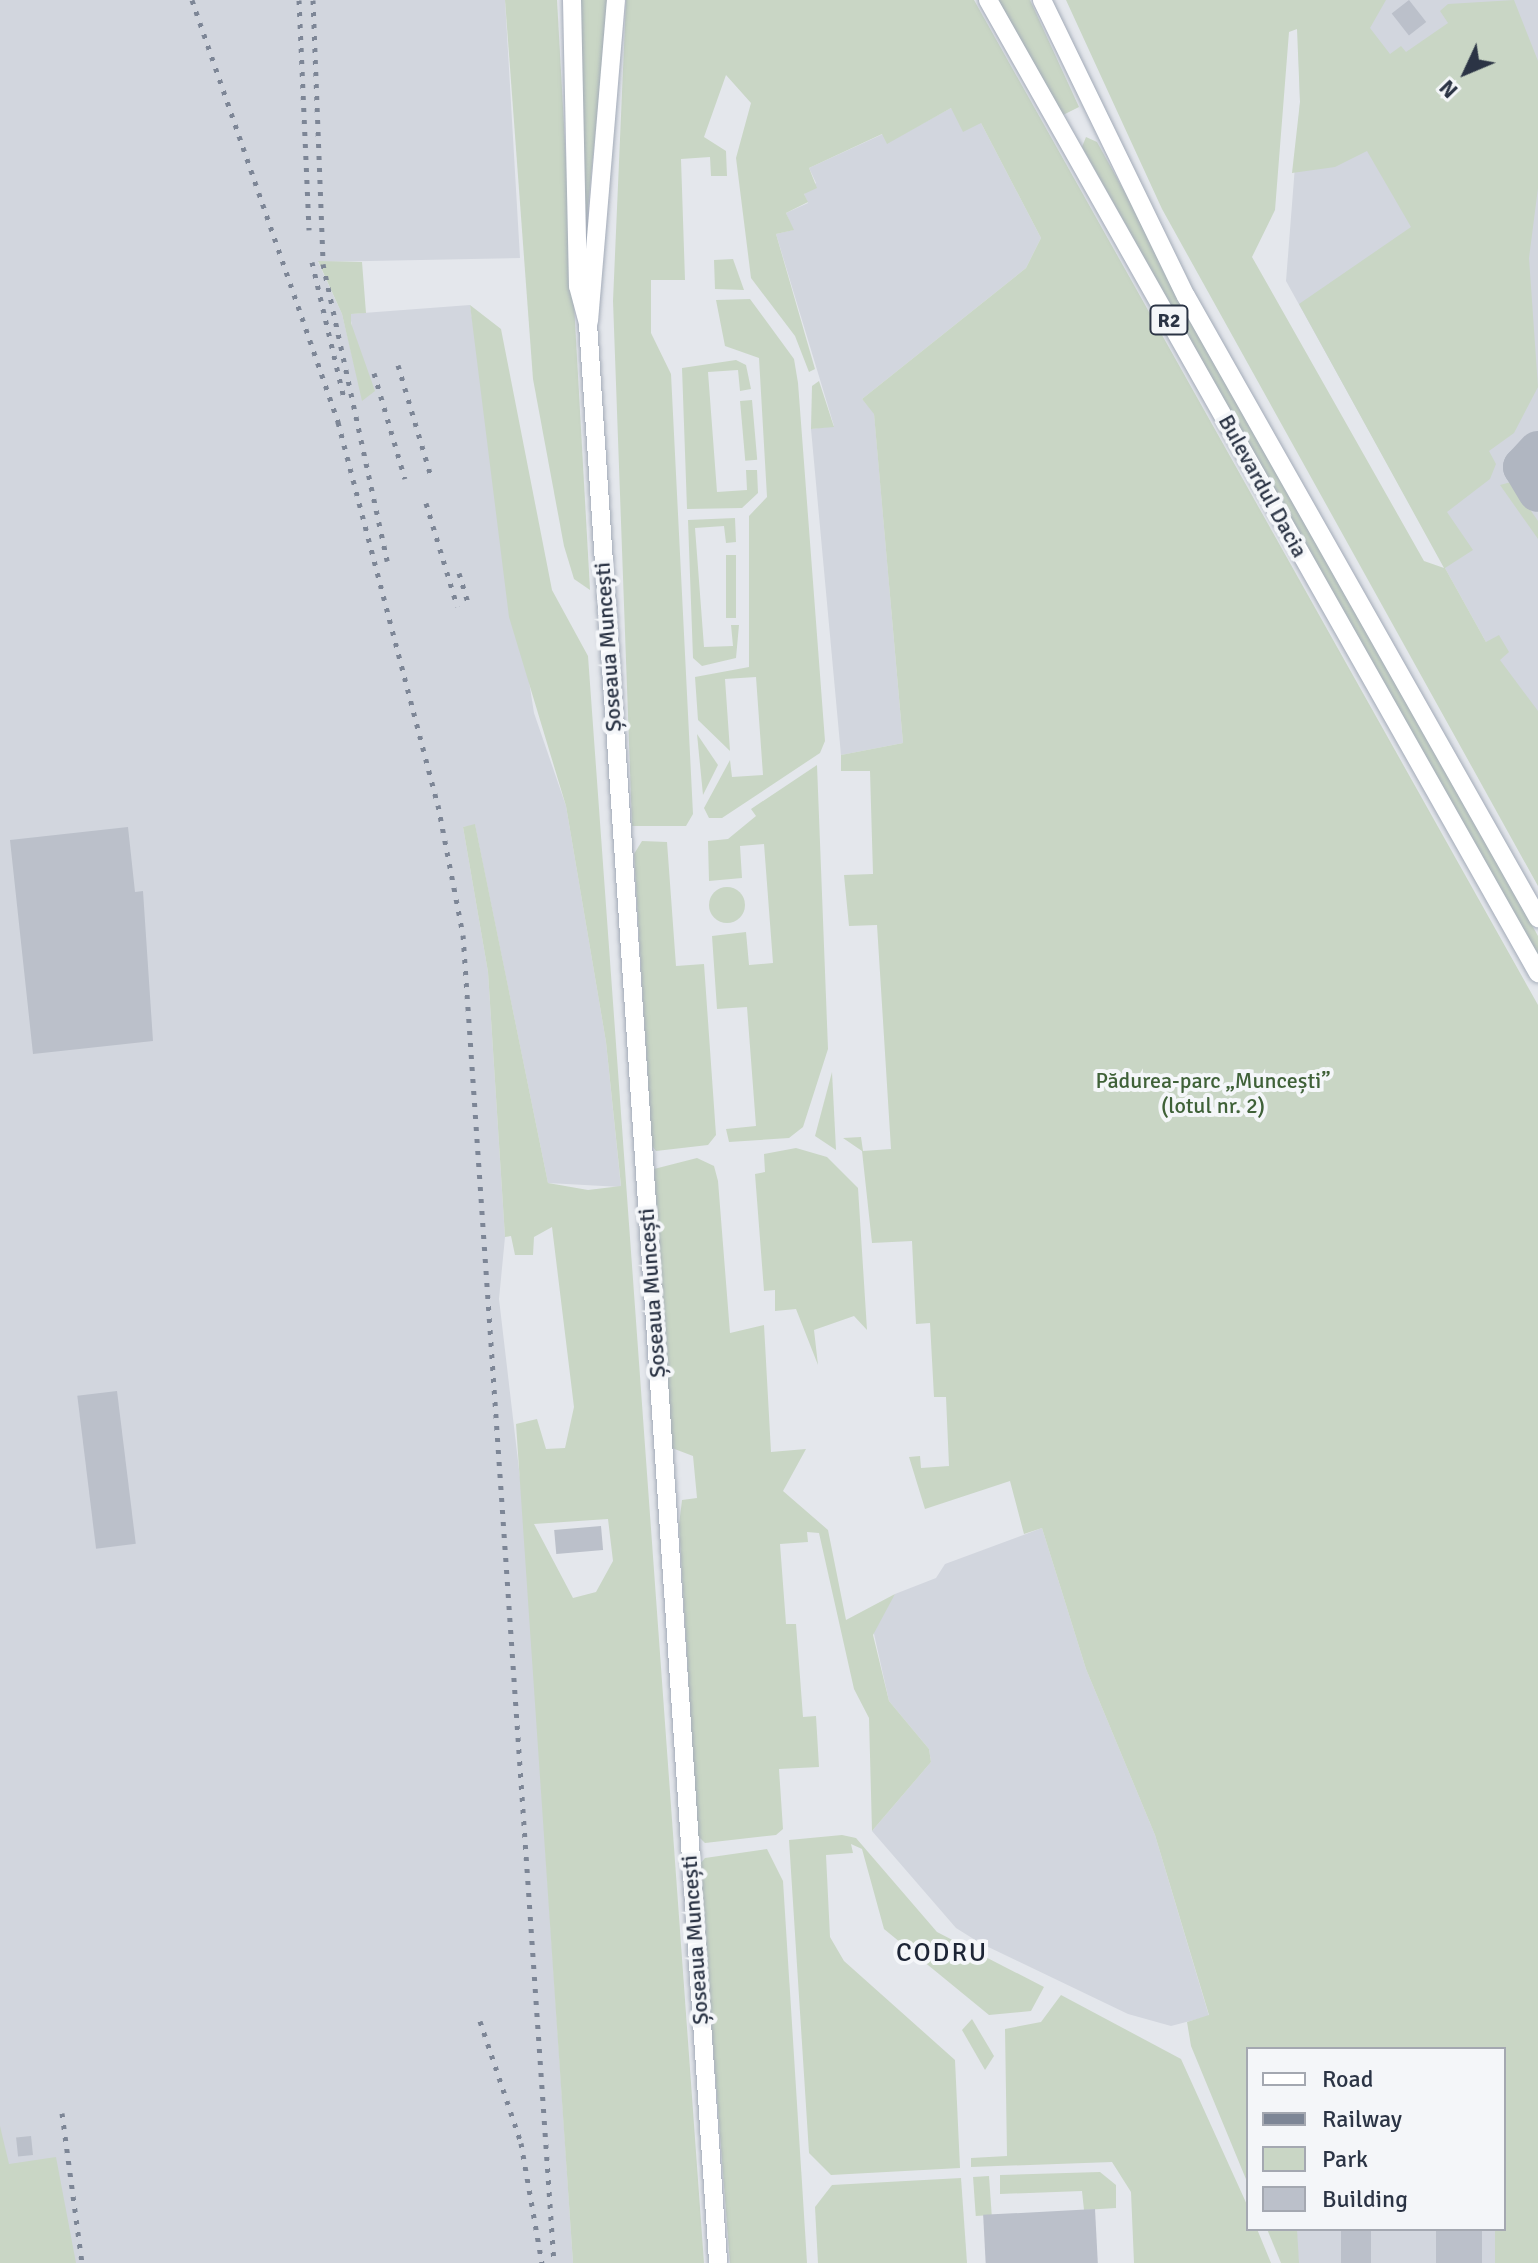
<!DOCTYPE html>
<html>
<head>
<meta charset="utf-8">
<style>
  body { margin:0 }
  #map { position:relative; width:1538px; height:2263px; overflow:hidden; background:#e4e7ec; font-family:Signika,sans-serif }
  div>[style] { position:absolute }
  .built>* { inset:0; background:#d2d6de; transform-origin:0 0 }
  .green>* { inset:0; background:#c9d6c5; transform-origin:0 0 }
  .round { border-radius:50% }
  .taxiway>* { height:40px; margin:-20px; padding:0 20px; transform-origin:20px; border-radius:20px; background:#b0b6c1 }
  .building>* { inset:0; background:#bbc0ca; transform-origin:0 0 }
  .roads { filter:drop-shadow(0 0 2px #a3abb8) drop-shadow(0 0 2px #a3abb8) }
  .primary>* { height:18px; margin:-9px; padding:0 9px; transform-origin:9px; border-radius:9px; background:#fff }
  .rail>* { height:5px; margin-top:-2.5px; transform-origin:0; background:repeating-linear-gradient(90deg,#7d8696 0 4px,transparent 0 12px) }
  span { translate:-50% -50%; white-space:nowrap; text-align:center; line-height:1.15; -webkit-text-stroke:8px #f4f6f9; paint-order:stroke }
  .shield-label span { padding:2px 6px; background:#f4f6f9; border:2px solid; border-radius:6px; -webkit-text-stroke-width:0 }
  .shield-label { font-size:20px; color:#2b3445; font-weight:700 }
  .street-label { font-size:22px; color:#2b3445 }
  .park-label { font-size:22px; color:#3f6138 }
  .quarter-label { font-size:26px; color:#1d2536; letter-spacing:2px }
  .legend { position:absolute; left:1246px; top:2047px; width:260px; height:184px; box-sizing:border-box; background:#f4f6f9; border:2px solid #a4a8b1; margin:0; padding:10px 14px; list-style:none; font-size:24px; color:#2b3445 }
  .legend li { display:flex; align-items:center; gap:16px; height:40px }
  .legend b { width:40px; border:2px solid #a4a8b1 }
  .north { position:absolute; left:1426px; top:32px; width:80px; height:80px; -webkit-text-stroke:6px #f4f6f9; paint-order:stroke; rotate:226deg; font-size:22px; font-weight:700; line-height:32px; text-align:center; color:#2b3445 }
  .north::after { content:''; display:block; margin:auto; width:28px; height:36px; background:#2b3445; clip-path:polygon(50% 0,100% 100%,50% 72%,0 100%) }
</style>
</head>
<body>
<div id="map">
  <div class="built">
    <div style="clip-path:polygon(0 0,505px 0,520px 258px,318px 262px,342px 314px,363px 401px,350px 314px,470px 305px,534px 713px,566px 806px,606px 1042px,621px 1187px,548px 1183px,475px 825px,463px 827px,488px 972px,505px 1237px,499px 1299px,522px 1495px,573px 2263px,0 2263px)"></div>
    <div style="clip-path:polygon(1297px 0,1538px 0,1538px 736px,1286px 281px,1300px 102px)"></div>
    <div style="clip-path:polygon(951px 108px,981px 123px,1041px 238px,1026px 268px,862px 399px,874px 413px,903px 743px,841px 755px,811px 429px,834px 426px,776px 234px,793px 230px,786px 213px,808px 203px,804px 194px,816px 183px,809px 168px,883px 134px,887px 143px)"></div>
    <div style="clip-path:polygon(1042px 1528px,1086px 1669px,1155px 1835px,1209px 2016px,1171px 2026px,1128px 2014px,980px 1943px,956px 1928px,872px 1831px,931px 1762px,929px 1749px,889px 1701px,872px 1625px,895px 1594px,936px 1578px,945px 1564px)"></div>
    <div style="left:1297px;top:2229px;width:198px;height:34px"></div>
  </div>
  <div class="green">
    <div style="clip-path:polygon(505px 0,557px 0,590px 590px,574px 579px,564px 546px,533px 379px)"></div>
    <div style="clip-path:polygon(579px 0,609px 0,586px 226px,580px 56px)"></div>
    <div style="clip-path:polygon(626px 0,974px 0,1538px 1005px,1538px 2263px,1495px 2263px,1495px 2229px,1504px 2229px,1504px 2049px,1248px 2049px,1248px 2184px,1191px 2046px,1187px 2022px,1209px 2015px,1155px 1835px,1086px 1669px,1042px 1528px,1024px 1534px,1010px 1481px,925px 1509px,909px 1457px,920px 1456px,921px 1468px,949px 1466px,946px 1397px,934px 1397px,930px 1323px,916px 1324px,912px 1241px,872px 1243px,862px 1151px,843px 1138px,861px 1137px,863px 1151px,891px 1149px,877px 925px,849px 926px,844px 875px,873px 874px,870px 771px,841px 771px,841px 755px,903px 743px,874px 414px,862px 399px,1026px 268px,1041px 238px,981px 123px,963px 132px,951px 108px,887px 144px,882px 134px,809px 168px,817px 188px,804px 194px,808px 202px,786px 213px,794px 230px,776px 234px,815px 369px,809px 372px,795px 336px,751px 278px,736px 158px,751px 103px,726px 75px,704px 137px,726px 151px,727px 176px,711px 176px,710px 157px,681px 159px,685px 280px,651px 280px,651px 333px,671px 374px,693px 814px,686px 826px,632px 826px,613px 301px)"></div>
    <div style="clip-path:polygon(998px 0,1030px 0,1079px 107px,1063px 115px)"></div>
    <div style="clip-path:polygon(evenodd,1066px 0,1386px 0,1370px 28px,1390px 54px,1401px 46px,1406px 52px,1448px 23px,1440px 11px,1448px 4px,1514px 0,1538px 61px,1538px 188px,1529px 258px,1538px 387px,1514px 433px,1489px 451px,1496px 464px,1490px 479px,1447px 512px,1473px 550px,1445px 568px,1486px 642px,1499px 635px,1509px 652px,1500px 660px,1538px 711px,1538px 886px,1162px 209px,1066px 0,1297px 29px,1300px 102px,1292px 173px,1335px 167px,1367px 151px,1411px 227px,1299px 304px,1444px 568px,1424px 561px,1252px 257px,1275px 210px,1289px 32px,1297px 29px)"></div>
    <div style="clip-path:polygon(1086px 137px,1097px 142px,1538px 936px,1538px 959px,1082px 147px)"></div>
    <div style="clip-path:polygon(733px 259px,744px 290px,715px 289px,714px 260px)"></div>
    <div style="clip-path:polygon(318px 261px,362px 262px,366px 313px,351px 314px,351px 323px,375px 391px,362px 401px,342px 314px)"></div>
    <div style="clip-path:polygon(750px 299px,794px 359px,798px 383px,825px 741px,820px 753px,722px 818px,709px 818px,704px 808px,730px 760px,732px 777px,763px 775px,756px 677px,725px 679px,730px 751px,698px 720px,695px 677px,749px 667px,749px 516px,767px 497px,759px 358px,725px 346px,716px 300px)"></div>
    <div style="clip-path:polygon(evenodd,470px 305px,501px 329px,552px 590px,588px 656px,704px 2263px,573px 2263px,516px 1424px,537px 1419px,546px 1449px,565px 1448px,574px 1407px,552px 1227px,534px 1237px,533px 1255px,515px 1255px,511px 1236px,505px 1237px,488px 972px,463px 827px,475px 824px,548px 1183px,588px 1190px,621px 1186px,606px 1042px,566px 806px,509px 617px,470px 305px,608px 1519px,613px 1561px,596px 1592px,573px 1598px,534px 1524px,608px 1519px)"></div>
    <div style="clip-path:polygon(736px 360px,746px 365px,751px 389px,740px 391px,738px 370px,708px 372px,717px 492px,747px 490px,746px 470px,757px 470px,758px 493px,742px 508px,687px 509px,682px 368px)"></div>
    <div style="clip-path:polygon(819px 381px,834px 427px,811px 429px,812px 386px)"></div>
    <div style="left:752px;top:400px;width:60px;height:12px;rotate:85deg"></div>
    <div style="clip-path:polygon(1511px 482px,1538px 521px,1538px 539px,1500px 485px)"></div>
    <div style="clip-path:polygon(735px 518px,736px 542px,726px 543px,724px 526px,695px 528px,704px 647px,733px 646px,731px 625px,739px 625px,736px 658px,702px 666px,693px 658px,688px 520px)"></div>
    <div style="left:726px;top:555px;width:10px;height:63px"></div>
    <div style="clip-path:polygon(697px 734px,718px 765px,703px 795px)"></div>
    <div style="clip-path:polygon(817px 765px,828px 1049px,803px 1127px,789px 1138px,729px 1142px,726px 1129px,756px 1126px,747px 1007px,717px 1009px,712px 936px,746px 932px,749px 965px,773px 963px,764px 844px,740px 846px,742px 878px,709px 881px,708px 841px,728px 839px,756px 816px,751px 809px)"></div>
    <div style="clip-path:polygon(642px 841px,667px 842px,676px 966px,704px 964px,716px 1135px,708px 1145px,656px 1151px,652px 1146px,634px 854px)"></div>
    <div class="round" style="left:709px;top:887px;width:36px;height:36px"></div>
    <div style="clip-path:polygon(832px 1072px,836px 1150px,815px 1136px)"></div>
    <div style="clip-path:polygon(796px 1148px,827px 1157px,858px 1188px,867px 1330px,854px 1316px,814px 1330px,818px 1365px,796px 1309px,775px 1311px,775px 1290px,764px 1291px,755px 1174px,765px 1172px,764px 1154px)"></div>
    <div style="clip-path:polygon(697px 1158px,714px 1166px,718px 1181px,730px 1333px,764px 1325px,771px 1452px,806px 1449px,783px 1491px,828px 1530px,846px 1620px,895px 1594px,873px 1635px,889px 1701px,929px 1749px,931px 1762px,872px 1831px,869px 1718px,854px 1689px,819px 1533px,807px 1532px,808px 1542px,780px 1544px,786px 1624px,796px 1624px,803px 1717px,816px 1716px,819px 1767px,779px 1769px,783px 1829px,776px 1835px,705px 1843px,698px 1836px,679px 1525px,682px 1500px,697px 1498px,693px 1456px,672px 1448px,654px 1169px)"></div>
    <div style="clip-path:polygon(842px 1835px,856px 1838px,937px 1932px,1044px 1987px,1031px 2011px,989px 2015px,884px 1929px,862px 1849px,851px 1844px,853px 1853px,826px 1855px,830px 1937px,844px 1961px,955px 2060px,960px 2168px,831px 2175px,809px 2153px,789px 1840px)"></div>
    <div style="clip-path:polygon(767px 1849px,783px 1881px,807px 2263px,730px 2263px,699px 1865px,705px 1858px)"></div>
    <div style="clip-path:polygon(1061px 1995px,1181px 2059px,1248px 2207px,1248px 2229px,1257px 2229px,1271px 2263px,1134px 2263px,1131px 2192px,1112px 2162px,971px 2167px,971px 2158px,1007px 2156px,1005px 2029px,1041px 2022px)"></div>
    <div style="clip-path:polygon(972px 2019px,994px 2056px,985px 2070px,962px 2030px)"></div>
    <div style="clip-path:polygon(0 2126px,9px 2164px,56px 2157px,76px 2263px,0 2263px)"></div>
    <div style="clip-path:polygon(1100px 2172px,1116px 2185px,1116px 2208px,1084px 2210px,1082px 2191px,1000px 2194px,1000px 2175px)"></div>
    <div style="left:989px;top:2176px;width:39px;height:16px;rotate:86deg"></div>
    <div style="clip-path:polygon(961px 2178px,967px 2263px,818px 2263px,815px 2207px,832px 2185px)"></div>
    <div style="clip-path:polygon(1267px 2229px,1297px 2229px,1299px 2263px,1281px 2263px)"></div>
  </div>
  <div class="taxiway">
    <div style="left:1538px;top:451px;width:22px;rotate:133deg"></div>
    <div style="left:1523px;top:467px;width:29px;rotate:59deg"></div>
  </div>
  <div class="building">
    <div style="left:1409px;top:0;width:28px;height:22px;rotate:52deg"></div>
    <div style="clip-path:polygon(128px 827px,135px 892px,143px 891px,153px 1041px,33px 1054px,10px 840px)"></div>
    <div style="left:117px;top:1391px;width:154px;height:40px;rotate:83deg"></div>
    <div style="left:601px;top:1526px;width:24px;height:47px;rotate:85deg"></div>
    <div style="left:31px;top:2136px;width:19px;height:15px;rotate:84deg"></div>
    <div style="left:1095px;top:2209px;width:54px;height:112px;rotate:87deg"></div>
    <div style="left:1341px;top:2229px;width:30px;height:34px"></div>
    <div style="left:1436px;top:2229px;width:46px;height:34px"></div>
  </div>
  <div class="roads">
    <div class="primary">
      <div style="left:572px;top:0;width:286px;rotate:88.8deg"></div>
      <div style="left:578px;top:286px;width:39px;rotate:75deg"></div>
      <div style="left:588px;top:324px;width:1943px;rotate:86.16deg"></div>
      <div style="left:988px;top:0;width:1118px;rotate:60.52deg"></div>
      <div style="left:1042px;top:0;width:329px;rotate:64.1deg"></div>
      <div style="left:1186px;top:296px;width:715px;rotate:60.49deg"></div>
      <div style="left:589px;top:321px;width:322px;rotate:-85.2deg"></div>
    </div>
  </div>
  <div class="rail">
    <div style="left:192px;top:0;width:447px;rotate:70.9deg"></div>
    <div style="left:338px;top:422px;width:396px;rotate:75.4deg"></div>
    <div style="left:438px;top:805px;width:132px;rotate:79.1deg"></div>
    <div style="left:463px;top:935px;width:1331px;rotate:86.08deg"></div>
    <div style="left:299px;top:0;width:230px;rotate:87.5deg"></div>
    <div style="left:313px;top:0;width:264px;rotate:87.8deg"></div>
    <div style="left:323px;top:264px;width:304px;rotate:77.8deg"></div>
    <div style="left:312px;top:262px;width:140px;rotate:76.8deg"></div>
    <div style="left:398px;top:365px;width:113px;rotate:73.5deg"></div>
    <div style="left:374px;top:373px;width:110px;rotate:73.7deg"></div>
    <div style="left:426px;top:503px;width:108px;rotate:73.2deg"></div>
    <div style="left:459px;top:573px;width:31px;rotate:73deg"></div>
    <div style="left:480px;top:2021px;width:129px;rotate:71.4deg"></div>
    <div style="left:521px;top:2143px;width:122px;rotate:80.1deg"></div>
    <div style="left:62px;top:2113px;width:151px;rotate:82.4deg"></div>
  </div>
  <div class="shield-label">
    <span style="left:1169px;top:320px">R2</span>
  </div>
  <div class="street-label">
    <span style="left:1263px;top:486px;rotate:61deg">Bulevardul Dacia</span>
    <span style="left:608px;top:647px;rotate:-94deg">Șoseaua Muncești</span>
    <span style="left:652px;top:1293px;rotate:-94deg">Șoseaua Muncești</span>
    <span style="left:695px;top:1940px;rotate:-94deg">Șoseaua Muncești</span>
  </div>
  <div class="park-label">
    <span style="left:1213px;top:1093px">Pădurea-parc „Muncești”<br>(lotul nr. 2)</span>
  </div>
  <div class="quarter-label">
    <span style="left:942px;top:1954px">CODRU</span>
  </div>
  <ul class="legend">
  <li><b style="height:10px;background:#fff"></b>Road</li>
  <li><b style="height:10px;background:#7d8696"></b>Railway</li>
  <li><b style="height:22px;background:#c9d6c5"></b>Park</li>
  <li><b style="height:22px;background:#bbc0ca"></b>Building</li>
  </ul>
  <div class="north">N</div>
</div>
</body>
</html>
